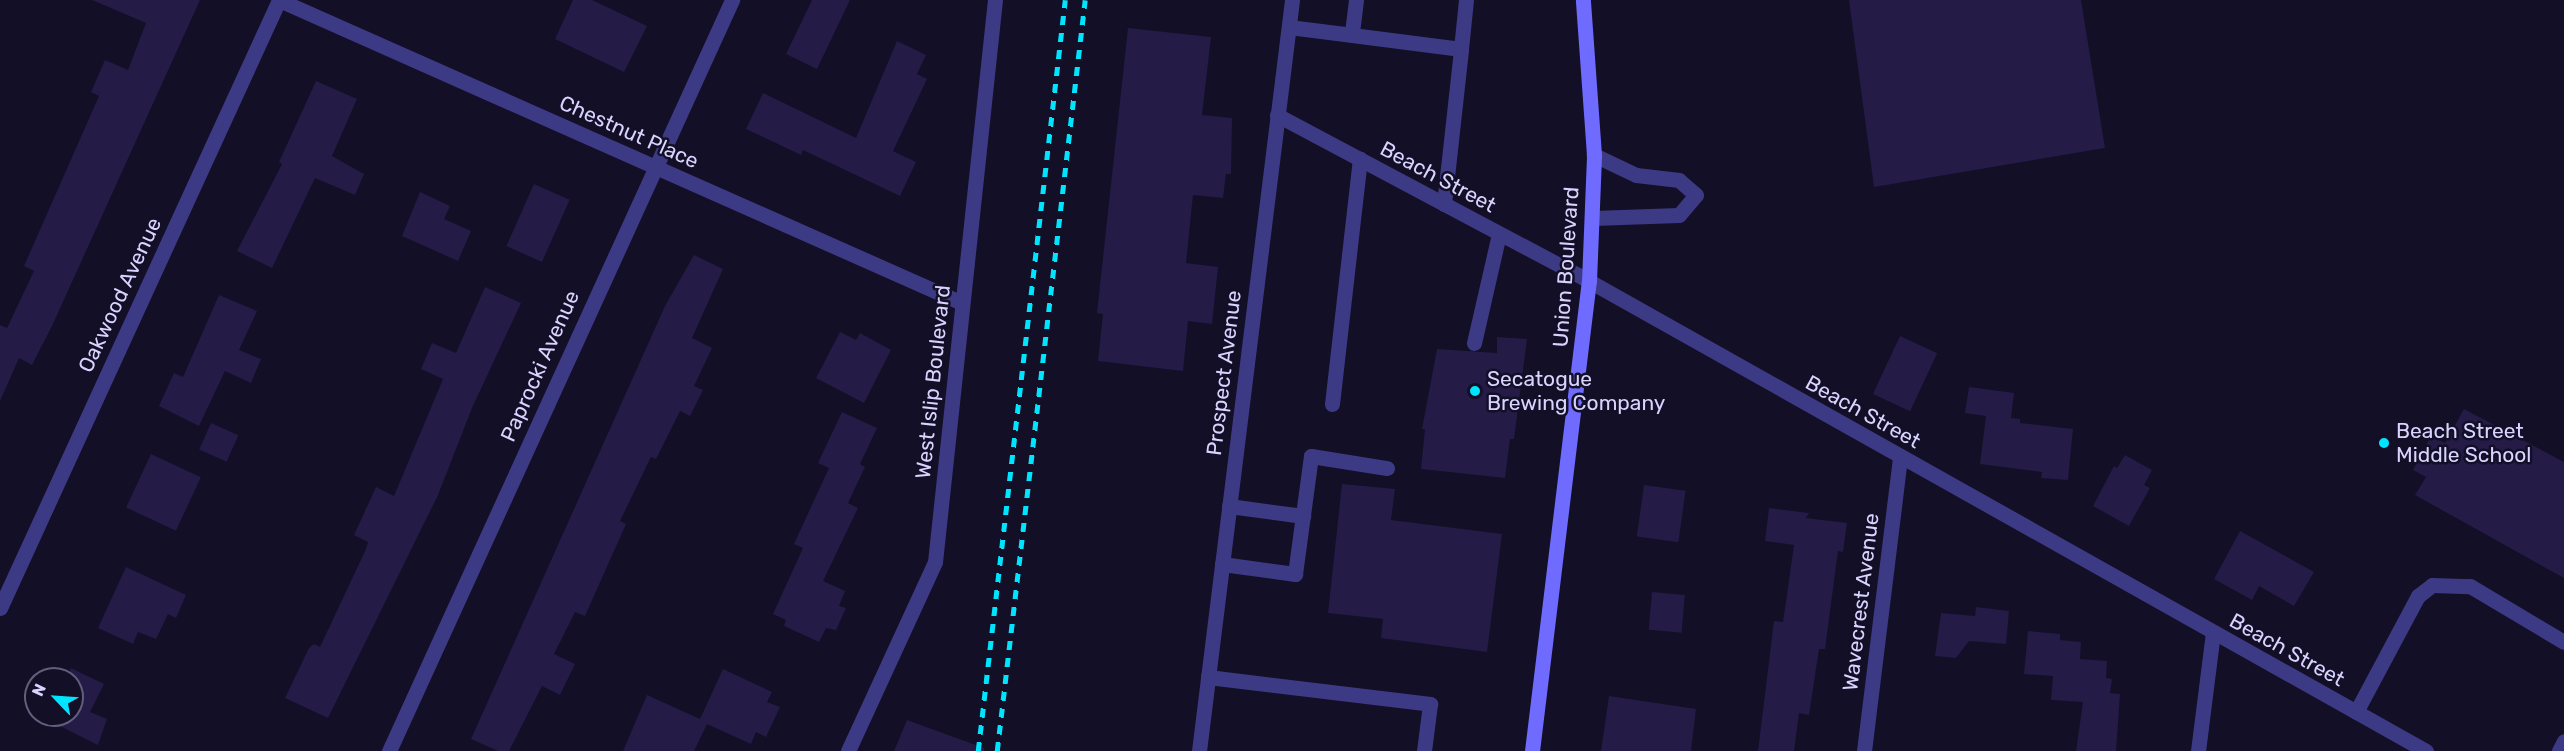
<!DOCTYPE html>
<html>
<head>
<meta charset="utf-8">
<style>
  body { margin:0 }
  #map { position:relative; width:2564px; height:751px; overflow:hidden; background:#130f26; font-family:Rubik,sans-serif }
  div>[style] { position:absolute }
  .building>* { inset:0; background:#241b47; transform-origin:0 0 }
  .service>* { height:15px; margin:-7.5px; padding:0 7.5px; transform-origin:7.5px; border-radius:7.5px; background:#3d3a85 }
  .minor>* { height:15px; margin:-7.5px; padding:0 7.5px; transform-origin:7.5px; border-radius:7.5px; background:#3d3a85 }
  .tertiary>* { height:15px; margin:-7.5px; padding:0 7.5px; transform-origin:7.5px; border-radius:7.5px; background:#3d3a85 }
  .secondary>* { height:15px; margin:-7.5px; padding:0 7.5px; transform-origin:7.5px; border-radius:7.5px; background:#6f6bff }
  .rail>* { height:4.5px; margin-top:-2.25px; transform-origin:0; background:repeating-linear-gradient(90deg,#00e5ff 0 9px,transparent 0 17px) }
  .dots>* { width:16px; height:16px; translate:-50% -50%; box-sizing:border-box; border:3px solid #130f26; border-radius:50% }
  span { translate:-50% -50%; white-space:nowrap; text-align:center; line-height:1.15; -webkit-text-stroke:5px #130f26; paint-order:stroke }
  .street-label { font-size:21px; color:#d9d4ff }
  .poi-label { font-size:21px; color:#d9d4ff }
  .left { translate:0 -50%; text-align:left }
  .north { position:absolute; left:24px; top:667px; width:60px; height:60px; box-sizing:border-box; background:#130f26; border:2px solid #625e7d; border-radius:50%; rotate:295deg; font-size:16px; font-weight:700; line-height:24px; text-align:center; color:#d9d4ff }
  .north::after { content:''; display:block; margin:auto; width:21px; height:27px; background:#00e5ff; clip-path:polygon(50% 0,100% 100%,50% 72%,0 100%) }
</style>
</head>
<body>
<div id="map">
  <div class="building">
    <div style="clip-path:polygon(92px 0,200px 0,52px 326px,32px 365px,19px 358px,0 401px,0 325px,7px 328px,34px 271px,24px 266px,99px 96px,91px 92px,105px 60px,128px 70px,146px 23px)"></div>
    <div style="clip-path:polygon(573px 0,592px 0,647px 26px,624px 72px,555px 39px)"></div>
    <div style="clip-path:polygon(812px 0,850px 0,817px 69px,786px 54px)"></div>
    <div style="clip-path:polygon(1849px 0,2081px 0,2105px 148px,1874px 187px)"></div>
    <div style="clip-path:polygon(1128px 28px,1211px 37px,1202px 115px,1232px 118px,1231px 174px,1226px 174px,1223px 198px,1193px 195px,1186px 263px,1218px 267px,1212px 324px,1188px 321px,1183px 371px,1098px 361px,1103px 314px,1097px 313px)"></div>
    <div style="clip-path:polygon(897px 41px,926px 55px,917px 74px,927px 79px,893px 151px,916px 162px,900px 196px,803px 150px,801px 155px,746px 129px,763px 93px,856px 138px)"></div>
    <div style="clip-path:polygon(316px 81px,357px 99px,332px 156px,364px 174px,355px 195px,315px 178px,272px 268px,237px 251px,282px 164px,279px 162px)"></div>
    <div style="left:534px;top:184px;width:39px;height:68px;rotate:24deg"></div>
    <div style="clip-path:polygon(420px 192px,450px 206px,444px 219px,471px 231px,458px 261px,402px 236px)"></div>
    <div style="clip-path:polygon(694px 255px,723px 269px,692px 338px,712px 348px,694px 386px,703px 390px,690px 416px,680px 411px,656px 459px,651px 457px,620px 521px,626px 524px,585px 616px,575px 612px,554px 654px,575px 664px,560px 695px,542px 686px,509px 751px,498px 751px,471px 739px,665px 306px)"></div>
    <div style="clip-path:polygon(485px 287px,521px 303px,472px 408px,438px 495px,328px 718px,285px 698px,309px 648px,314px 644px,320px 647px,366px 549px,368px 542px,354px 535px,376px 487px,394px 496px,443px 379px,421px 369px,432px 343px,456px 353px)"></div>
    <div style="clip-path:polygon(219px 295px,257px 311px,239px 350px,261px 359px,251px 383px,225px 371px,199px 426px,159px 406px,174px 373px,183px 377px)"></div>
    <div style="clip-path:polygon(840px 332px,856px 340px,860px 333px,891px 350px,864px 403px,816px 378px)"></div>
    <div style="left:1900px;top:336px;width:41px;height:64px;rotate:25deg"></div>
    <div style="clip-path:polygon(1497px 337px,1527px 339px,1514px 439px,1510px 439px,1505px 478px,1421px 469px,1425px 429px,1422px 429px,1437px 349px,1497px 353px)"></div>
    <div style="clip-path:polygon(1969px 387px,2014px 393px,2011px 418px,2020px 419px,2020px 423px,2073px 429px,2068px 480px,2041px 478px,2042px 472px,1980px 464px,1986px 416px,1965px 413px)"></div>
    <div style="clip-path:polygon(2464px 409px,2564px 462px,2564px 578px,2415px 495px,2426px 477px,2413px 470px,2431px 436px,2445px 443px)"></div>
    <div style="clip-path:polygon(842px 412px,877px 428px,860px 464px,865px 467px,848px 503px,858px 508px,823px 581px,845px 591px,839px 606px,846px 608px,836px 630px,826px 628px,819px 642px,784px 626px,786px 620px,773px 614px,803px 548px,794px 544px,829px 468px,818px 463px)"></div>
    <div style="left:211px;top:423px;width:30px;height:29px;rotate:24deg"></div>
    <div style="left:151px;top:454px;width:55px;height:59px;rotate:25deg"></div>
    <div style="clip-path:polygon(2125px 455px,2152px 470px,2144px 485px,2150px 488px,2129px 526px,2093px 506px,2114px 466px,2117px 468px)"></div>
    <div style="clip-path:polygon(1342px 484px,1395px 489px,1391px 520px,1502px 534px,1487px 652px,1381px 638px,1383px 619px,1328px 613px)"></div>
    <div style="left:1644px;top:485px;width:42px;height:52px;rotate:8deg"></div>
    <div style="clip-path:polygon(1769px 508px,1809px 513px,1806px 518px,1847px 523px,1843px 552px,1838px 551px,1825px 649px,1819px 649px,1809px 715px,1799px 713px,1794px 751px,1758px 751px,1774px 621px,1783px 622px,1794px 545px,1765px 541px)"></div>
    <div style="clip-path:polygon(2240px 531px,2314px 572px,2294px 606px,2259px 586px,2252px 600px,2214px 579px)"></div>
    <div style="clip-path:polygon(126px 567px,186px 595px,176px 618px,168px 614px,156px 639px,138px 632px,133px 644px,98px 628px)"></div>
    <div style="left:1652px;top:592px;width:33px;height:38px;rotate:5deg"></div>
    <div style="clip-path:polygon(1976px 607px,2009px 611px,2006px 644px,1969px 641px,1956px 658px,1935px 656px,1941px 613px,1975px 616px)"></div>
    <div style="clip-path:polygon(2028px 631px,2060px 634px,2060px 640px,2081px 642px,2080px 659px,2107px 661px,2106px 678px,2112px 679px,2110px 693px,2120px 694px,2116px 751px,2076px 751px,2083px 702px,2051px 700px,2053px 676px,2024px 674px)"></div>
    <div style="clip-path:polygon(71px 668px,104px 684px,90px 712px,107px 719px,98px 745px,46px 719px,48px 715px,72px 715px,72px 679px,66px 679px)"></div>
    <div style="clip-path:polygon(723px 669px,772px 692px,767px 702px,780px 707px,766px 737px,756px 732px,751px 744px,707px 724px,694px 751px,623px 751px,647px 695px,700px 719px)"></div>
    <div style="clip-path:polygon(1609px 696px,1696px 709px,1691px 751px,1601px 751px)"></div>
    <div style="clip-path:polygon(907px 720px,984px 748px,984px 751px,894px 751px)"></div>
  </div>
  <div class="service">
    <div style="left:1356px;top:0;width:35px;rotate:97deg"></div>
    <div style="left:1352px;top:35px;width:110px;rotate:7.3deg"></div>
    <div style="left:1461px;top:49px;width:49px;rotate:-84.2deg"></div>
    <div style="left:1289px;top:27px;width:64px;rotate:7.2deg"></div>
    <div style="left:1444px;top:204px;width:156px;rotate:-83.7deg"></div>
    <div style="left:1593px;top:218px;width:86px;rotate:-2deg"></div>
    <div style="left:1679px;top:215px;width:26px;rotate:-50deg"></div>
    <div style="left:1696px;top:195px;width:23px;rotate:-139deg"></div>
    <div style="left:1679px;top:180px;width:43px;rotate:-173.4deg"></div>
    <div style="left:1636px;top:175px;width:47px;rotate:-154.5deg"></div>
    <div style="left:1474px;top:343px;width:112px;rotate:-77.1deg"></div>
    <div style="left:1332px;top:404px;width:247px;rotate:-83.5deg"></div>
    <div style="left:1229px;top:506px;width:75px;rotate:7.7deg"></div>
    <div style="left:1222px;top:564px;width:74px;rotate:7.8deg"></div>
    <div style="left:1295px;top:574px;width:119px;rotate:-82.3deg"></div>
    <div style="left:1311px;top:456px;width:77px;rotate:9deg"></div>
    <div style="left:1208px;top:677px;width:224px;rotate:6.9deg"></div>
    <div style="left:1430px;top:704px;width:47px;rotate:97.3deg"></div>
    <div style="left:2356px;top:712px;width:132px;rotate:-61.9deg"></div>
    <div style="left:2418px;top:596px;width:18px;rotate:-38deg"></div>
    <div style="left:2432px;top:585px;width:38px;rotate:2deg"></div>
    <div style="left:2470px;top:586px;width:109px;rotate:30.8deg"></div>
    <div style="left:2559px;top:751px;width:11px;rotate:-63deg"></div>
  </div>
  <div class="minor">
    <div style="left:279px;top:0;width:747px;rotate:23.92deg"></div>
    <div style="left:1277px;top:115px;width:353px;rotate:28deg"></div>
    <div style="left:1589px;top:281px;width:960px;rotate:29.32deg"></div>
    <div style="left:0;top:608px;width:669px;rotate:-65.35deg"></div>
    <div style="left:389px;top:751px;width:826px;rotate:-65.45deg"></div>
    <div style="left:1199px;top:751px;width:757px;rotate:-82.94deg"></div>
    <div style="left:1864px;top:751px;width:296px;rotate:-83deg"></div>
    <div style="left:2198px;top:751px;width:119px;rotate:-82.8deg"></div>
  </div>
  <div class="tertiary">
    <div style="left:848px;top:751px;width:208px;rotate:-65.3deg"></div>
    <div style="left:935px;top:562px;width:565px;rotate:-83.91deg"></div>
  </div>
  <div class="secondary">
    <div style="left:1532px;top:751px;width:473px;rotate:-83.1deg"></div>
    <div style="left:1589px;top:281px;width:126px;rotate:-87.7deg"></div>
    <div style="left:1594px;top:155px;width:155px;rotate:-94.1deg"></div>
  </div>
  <div class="rail">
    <div style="left:978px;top:751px;width:756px;rotate:-83.39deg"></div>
    <div style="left:997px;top:751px;width:756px;rotate:-83.32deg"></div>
  </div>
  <div class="dots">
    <div style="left:1475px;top:391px;background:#00e5ff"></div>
    <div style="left:2384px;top:443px;background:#00e5ff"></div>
  </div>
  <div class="street-label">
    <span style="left:629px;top:132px;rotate:24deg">Chestnut Place</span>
    <span style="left:1438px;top:177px;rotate:28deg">Beach Street</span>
    <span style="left:1566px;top:267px;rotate:-86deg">Union Boulevard</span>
    <span style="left:120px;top:295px;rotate:-65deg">Oakwood Avenue</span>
    <span style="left:540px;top:366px;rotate:-66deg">Paprocki Avenue</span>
    <span style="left:1224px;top:373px;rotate:-83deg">Prospect Avenue</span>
    <span style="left:933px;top:382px;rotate:-84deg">West Islip Boulevard</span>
    <span style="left:1863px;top:412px;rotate:29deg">Beach Street</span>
    <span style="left:1861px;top:602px;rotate:-83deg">Wavecrest Avenue</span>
    <span style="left:2287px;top:650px;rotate:29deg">Beach Street</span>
  </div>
  <div class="poi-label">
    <span class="left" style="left:1487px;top:391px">Secatogue<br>Brewing Company</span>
    <span class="left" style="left:2396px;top:443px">Beach Street<br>Middle School</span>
  </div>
  <div class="north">N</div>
</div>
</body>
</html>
